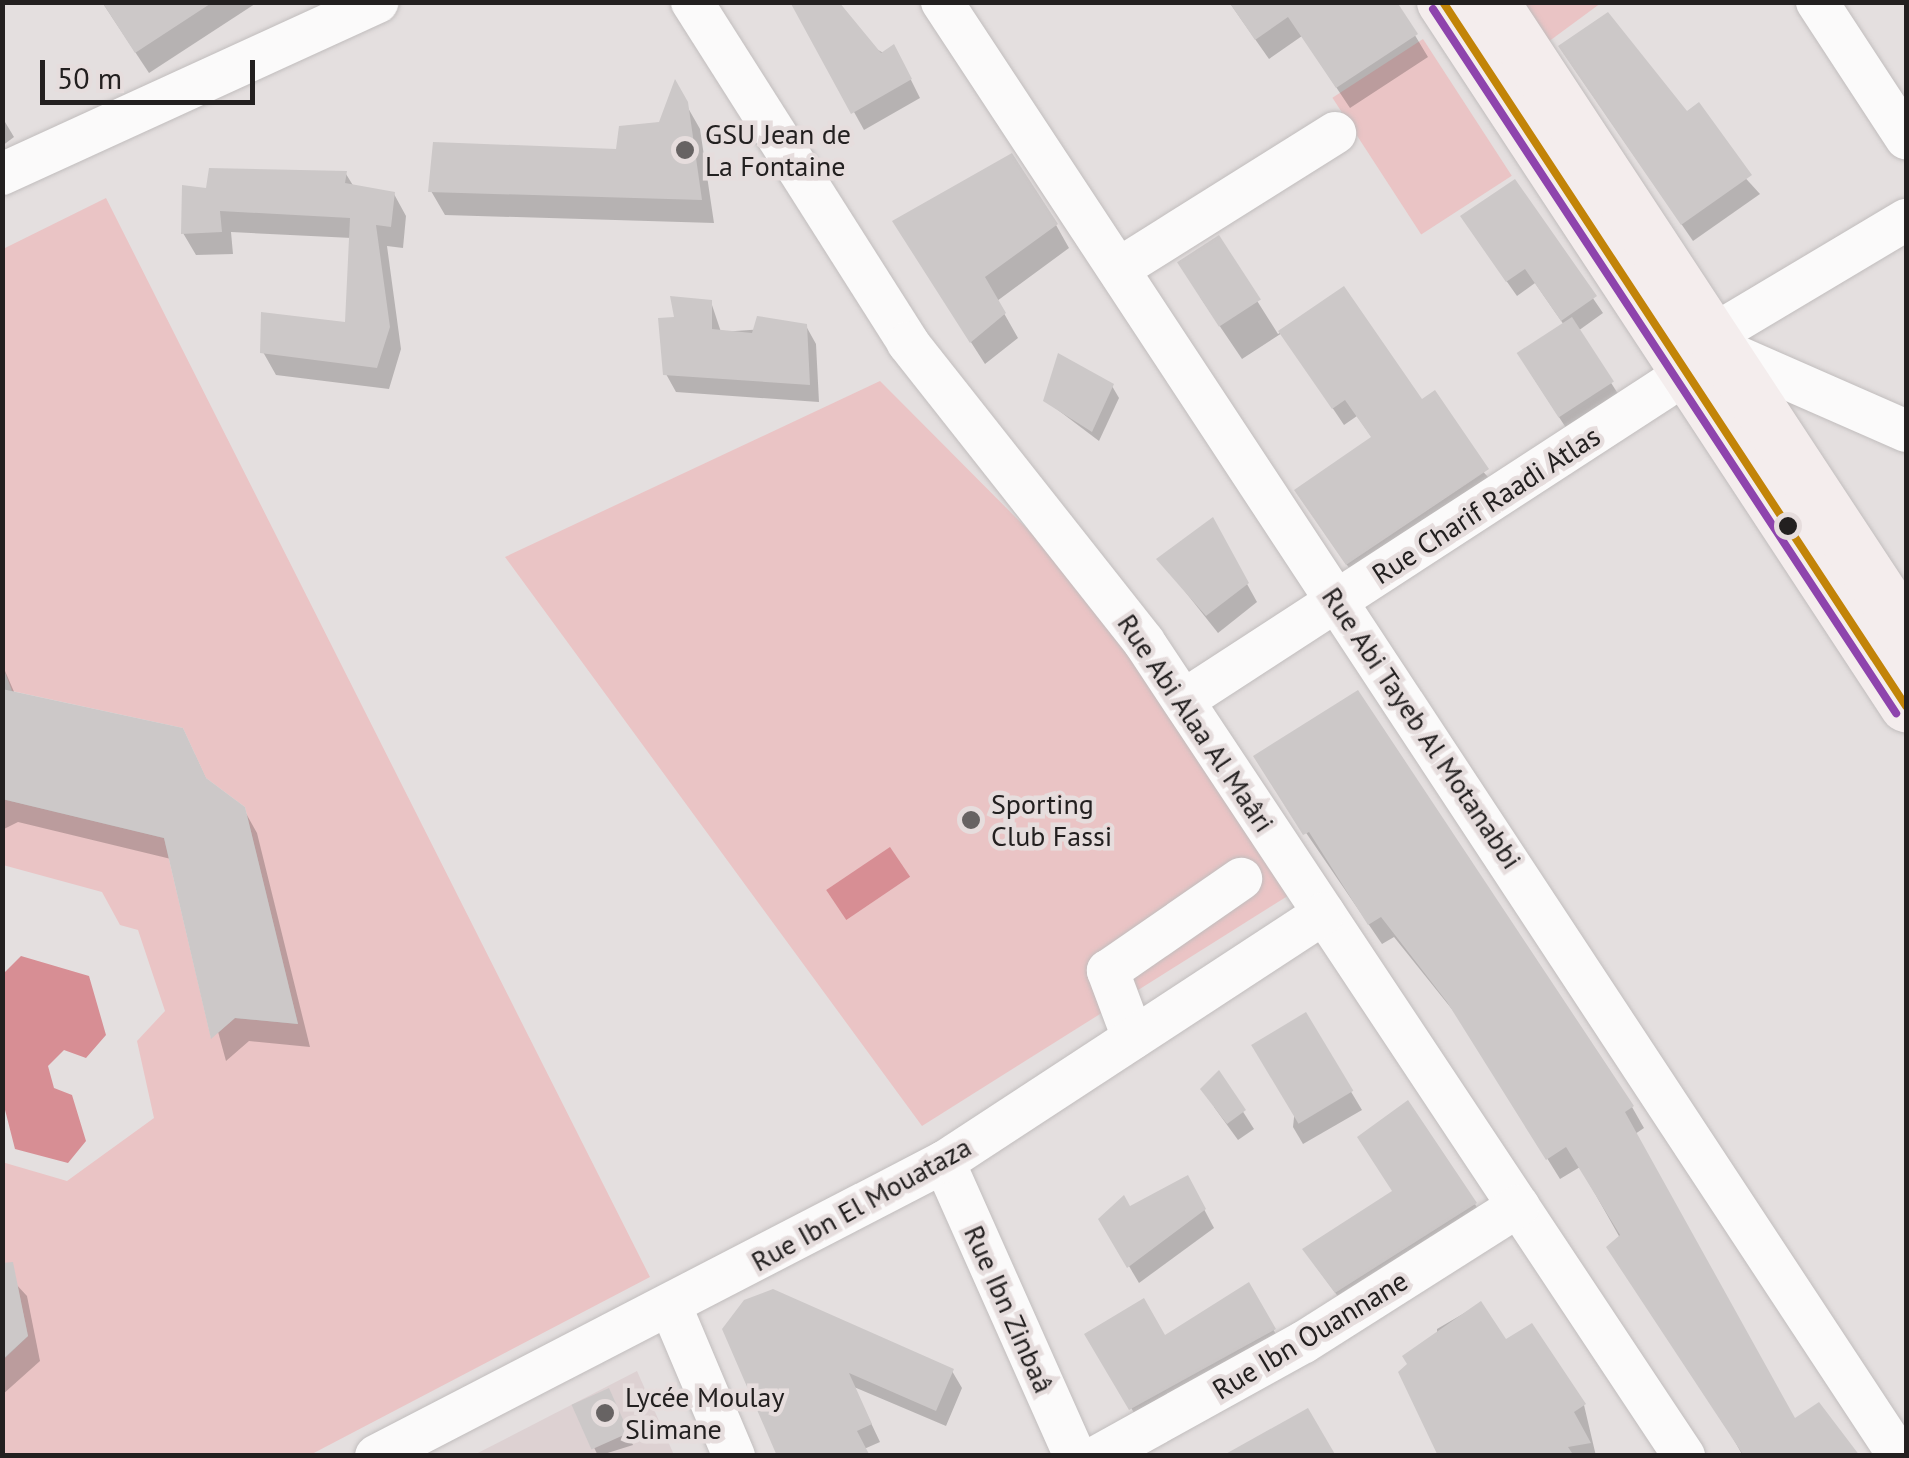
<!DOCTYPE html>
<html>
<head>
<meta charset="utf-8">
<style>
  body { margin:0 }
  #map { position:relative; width:1909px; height:1458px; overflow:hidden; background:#e4dfdf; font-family:"PT Sans",sans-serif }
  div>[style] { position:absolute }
  .built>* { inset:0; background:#ddd1d2 }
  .green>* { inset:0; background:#eac4c5; transform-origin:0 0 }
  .water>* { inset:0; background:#d78e94; transform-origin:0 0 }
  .shadow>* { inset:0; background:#0003 }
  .building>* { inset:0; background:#ccc8c8; transform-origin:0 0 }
  .roads { filter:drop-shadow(0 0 2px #c1bdbd) drop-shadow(0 0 2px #c1bdbd) }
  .minor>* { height:42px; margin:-21px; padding:0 21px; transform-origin:21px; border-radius:21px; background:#fbfafa }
  .major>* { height:52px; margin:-26px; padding:0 26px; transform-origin:26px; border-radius:26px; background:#f4eded }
  .bus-1>* { height:8px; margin:-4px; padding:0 4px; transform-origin:4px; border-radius:4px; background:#c28408 }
  .bus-2>* { height:8px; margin:-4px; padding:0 4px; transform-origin:4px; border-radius:4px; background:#8e44ad }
  .dots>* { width:28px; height:28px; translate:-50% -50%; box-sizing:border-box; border:5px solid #e6dddd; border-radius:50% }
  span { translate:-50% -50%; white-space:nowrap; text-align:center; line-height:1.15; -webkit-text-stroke:9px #e6dddd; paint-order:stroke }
  .poi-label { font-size:28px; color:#232020 }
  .left { translate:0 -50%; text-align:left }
  .street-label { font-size:28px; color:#232020 }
  .frame { position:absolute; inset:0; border:5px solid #232020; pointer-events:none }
  .scale { position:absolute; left:40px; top:60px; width:215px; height:45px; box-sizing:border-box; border:5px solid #232020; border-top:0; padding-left:12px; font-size:30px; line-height:35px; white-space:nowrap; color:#232020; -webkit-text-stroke:8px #e6dddd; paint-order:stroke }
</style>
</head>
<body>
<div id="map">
  <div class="built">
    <div style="clip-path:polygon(637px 1371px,674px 1455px,472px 1456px)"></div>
  </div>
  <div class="green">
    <div style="clip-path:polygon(1522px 3px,1601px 3px,1548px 42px)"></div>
    <div style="left:1423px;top:39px;width:163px;height:108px;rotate:57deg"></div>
    <div style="clip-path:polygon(106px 198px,650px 1277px,310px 1455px,3px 1455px,3px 1360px,28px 1336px,14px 1270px,3px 1266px,2px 1162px,67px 1181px,154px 1118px,137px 1041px,165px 1011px,138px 930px,120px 925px,102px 892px,3px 865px,2px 799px,164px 838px,211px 1038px,235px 1018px,298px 1024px,245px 807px,206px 778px,183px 728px,12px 691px,3px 667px,3px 249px)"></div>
    <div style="clip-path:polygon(880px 381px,1088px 590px,1294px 892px,922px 1126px,505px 557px)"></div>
  </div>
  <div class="water">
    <div style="left:890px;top:847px;width:36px;height:77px;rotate:56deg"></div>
    <div style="clip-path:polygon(21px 956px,89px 976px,106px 1035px,86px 1058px,64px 1050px,48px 1066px,54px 1088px,72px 1095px,86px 1141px,68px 1163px,15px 1149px,3px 1102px,3px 974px)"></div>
  </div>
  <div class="shadow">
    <div style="clip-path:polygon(102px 2px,258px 2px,149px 73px)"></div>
    <div style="clip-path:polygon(793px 2px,903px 64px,920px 98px,864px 130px)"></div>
    <div style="clip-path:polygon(1229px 2px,1395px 2px,1428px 57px,1350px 108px,1302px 36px,1269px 59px)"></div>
    <div style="clip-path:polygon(1571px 64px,1687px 114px,1760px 194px,1693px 241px)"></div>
    <div style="clip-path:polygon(675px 85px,700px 129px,714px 223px,445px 215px,431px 191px,618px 151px,661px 124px)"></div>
    <div style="clip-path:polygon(2px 117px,14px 137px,2px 146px)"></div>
    <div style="clip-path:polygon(346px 174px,354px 187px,394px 194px,406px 216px,403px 248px,387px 246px,401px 349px,389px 389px,276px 375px,263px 352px,348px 325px,352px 238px,231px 232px,233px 254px,196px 255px,183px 233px,208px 190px)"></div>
    <div style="clip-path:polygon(1514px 182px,1603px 313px,1578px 331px,1622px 400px,1570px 434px,1529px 371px,1564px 325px,1535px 283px,1517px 296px,1472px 232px)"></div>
    <div style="clip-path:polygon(1056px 225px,1069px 248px,997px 301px,1018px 338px,985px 364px,909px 246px)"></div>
    <div style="clip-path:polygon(1218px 239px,1278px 334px,1343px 290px,1421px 403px,1497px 487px,1358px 581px,1308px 508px,1373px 439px,1357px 416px,1344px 425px,1282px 333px,1242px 359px,1200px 297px)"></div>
    <div style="clip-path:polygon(711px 302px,721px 332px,806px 326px,816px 344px,819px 402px,676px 392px,666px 374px,677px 320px)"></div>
    <div style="clip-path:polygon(1112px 386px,1119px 398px,1099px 441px,1046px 401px)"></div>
    <div style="clip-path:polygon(1212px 521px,1257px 602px,1218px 633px,1160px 560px)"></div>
    <div style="clip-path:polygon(2px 664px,15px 694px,195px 755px,208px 783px,243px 808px,257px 833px,310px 1047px,249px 1041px,226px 1061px,171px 859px,18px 822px,2px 830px)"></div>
    <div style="clip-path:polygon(1358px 693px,1632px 1107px,1644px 1128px,1635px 1134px,1795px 1421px,1852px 1456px,1743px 1456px,1580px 1167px,1560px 1179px,1463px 1023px,1394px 937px,1382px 944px,1268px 777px)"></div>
    <div style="clip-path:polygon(1305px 1015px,1362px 1110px,1303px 1144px,1293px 1127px)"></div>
    <div style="clip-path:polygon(1219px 1074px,1254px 1129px,1238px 1140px,1214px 1107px)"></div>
    <div style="clip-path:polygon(1197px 1196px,1214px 1228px,1139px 1283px,1101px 1219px)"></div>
    <div style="clip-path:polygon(1475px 1204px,1483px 1219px,1345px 1306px,1314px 1264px)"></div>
    <div style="clip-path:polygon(2px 1269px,27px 1296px,40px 1361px,2px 1395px)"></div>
    <div style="clip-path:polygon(1248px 1285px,1282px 1345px,1140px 1423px,1088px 1334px,1164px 1339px)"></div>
    <div style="clip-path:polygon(1480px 1304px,1505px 1342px,1584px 1405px,1596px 1456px,1441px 1456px,1437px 1329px)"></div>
    <div style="clip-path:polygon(725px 1329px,952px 1371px,962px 1388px,946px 1426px,854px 1387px,880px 1442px,864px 1449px)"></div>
    <div style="clip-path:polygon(614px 1402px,633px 1445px,598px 1456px,575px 1406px)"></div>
  </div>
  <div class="building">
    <div style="clip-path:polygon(102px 2px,213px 2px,135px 53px)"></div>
    <div style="clip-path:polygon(790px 2px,839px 2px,881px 53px,894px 44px,912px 79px,851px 114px)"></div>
    <div style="clip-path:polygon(1229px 2px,1397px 2px,1418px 34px,1336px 88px,1288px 17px,1255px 40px)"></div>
    <div style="clip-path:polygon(1608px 12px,1687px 111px,1699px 102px,1752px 175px,1681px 225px,1558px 46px)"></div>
    <div style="clip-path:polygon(675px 79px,688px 102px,702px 200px,428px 192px,433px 142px,616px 149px,619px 126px,659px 122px)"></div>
    <div style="clip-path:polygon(1012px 153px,1058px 224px,985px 277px,1006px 313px,970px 343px,892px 221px)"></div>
    <div style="clip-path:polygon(209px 168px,347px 171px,345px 183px,395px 192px,391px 227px,376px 225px,390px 327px,377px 368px,260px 353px,261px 312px,345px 322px,350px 218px,220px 211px,222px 232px,181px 234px,182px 185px,206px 188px)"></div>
    <div style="clip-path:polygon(1515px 179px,1597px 296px,1561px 321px,1525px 269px,1506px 282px,1460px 216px)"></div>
    <div style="left:1219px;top:235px;width:77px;height:50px;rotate:57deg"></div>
    <div style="clip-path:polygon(1344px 286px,1422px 399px,1435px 390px,1489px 469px,1346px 565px,1294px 490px,1371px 437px,1345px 400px,1332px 409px,1278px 331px)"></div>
    <div style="clip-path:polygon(670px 296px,712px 300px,712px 329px,752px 333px,757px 316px,807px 324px,810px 385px,663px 375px,658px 318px,674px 317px)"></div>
    <div style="left:1572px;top:317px;width:77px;height:66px;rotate:57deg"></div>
    <div style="clip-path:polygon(1058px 353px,1114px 384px,1092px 432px,1043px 401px)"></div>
    <div style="clip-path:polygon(1213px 517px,1249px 583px,1206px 616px,1156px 559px)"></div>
    <div style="clip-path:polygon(2px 689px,183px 728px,206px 778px,245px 807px,298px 1024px,235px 1018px,211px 1039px,164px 838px,2px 799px)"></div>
    <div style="clip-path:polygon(1358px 690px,1634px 1106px,1625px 1112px,1795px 1418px,1819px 1402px,1860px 1456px,1744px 1456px,1606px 1247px,1620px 1235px,1566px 1147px,1546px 1160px,1447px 1002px,1381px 917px,1368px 925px,1309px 832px,1303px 835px,1253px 756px)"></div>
    <div style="left:1306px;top:1012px;width:92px;height:64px;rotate:59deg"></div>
    <div style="clip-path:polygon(1219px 1070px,1246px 1110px,1227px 1124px,1200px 1089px)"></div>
    <div style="clip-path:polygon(1408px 1100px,1477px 1203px,1335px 1293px,1302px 1249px,1392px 1191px,1357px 1137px)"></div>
    <div style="clip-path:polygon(1188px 1175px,1206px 1209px,1127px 1268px,1098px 1219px,1124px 1195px,1130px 1206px)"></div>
    <div style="clip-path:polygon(13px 1262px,28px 1336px,2px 1360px,2px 1263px)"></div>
    <div style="clip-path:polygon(1249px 1282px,1276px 1329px,1129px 1410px,1084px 1334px,1144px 1298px,1165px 1335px)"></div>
    <div style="clip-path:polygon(773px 1289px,954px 1369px,936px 1411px,849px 1373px,872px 1424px,857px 1431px,870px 1456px,777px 1456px,722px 1329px,744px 1300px)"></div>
    <div style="clip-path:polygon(1481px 1301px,1506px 1339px,1532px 1323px,1586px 1404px,1574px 1412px,1591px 1443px,1568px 1447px,1574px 1456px,1438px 1456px,1398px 1372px,1407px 1364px,1402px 1356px)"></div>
    <div style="left:609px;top:1388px;width:49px;height:41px;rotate:66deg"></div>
    <div style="clip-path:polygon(1308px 1408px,1336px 1456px,1222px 1456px)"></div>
  </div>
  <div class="roads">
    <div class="minor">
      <div style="left:692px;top:2px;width:404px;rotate:57.6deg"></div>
      <div style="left:908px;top:343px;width:381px;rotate:51.7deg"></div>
      <div style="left:1144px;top:642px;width:977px;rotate:56.44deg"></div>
      <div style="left:942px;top:2px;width:1741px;rotate:56.65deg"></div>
      <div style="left:1817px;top:2px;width:163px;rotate:56.8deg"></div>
      <div style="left:2px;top:174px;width:413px;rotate:-24.6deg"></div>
      <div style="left:1120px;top:268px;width:254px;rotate:-32.1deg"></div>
      <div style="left:1713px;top:335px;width:225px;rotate:-30.8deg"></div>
      <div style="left:1724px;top:351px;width:199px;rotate:23.7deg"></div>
      <div style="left:1184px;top:700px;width:600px;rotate:-33.03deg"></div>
      <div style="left:1133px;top:1038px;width:72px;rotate:-110.5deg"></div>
      <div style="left:1108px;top:971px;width:162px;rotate:-34.7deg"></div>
      <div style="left:944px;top:1162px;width:322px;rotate:66deg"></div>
      <div style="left:671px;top:1307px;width:162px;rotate:67.1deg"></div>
      <div style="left:376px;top:1456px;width:640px;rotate:-27.37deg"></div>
      <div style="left:944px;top:1162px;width:454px;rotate:-33.2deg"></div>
      <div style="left:1098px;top:1456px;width:235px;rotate:-29deg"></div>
      <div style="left:1304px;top:1342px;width:254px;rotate:-32.4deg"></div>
    </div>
    <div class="major">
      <div style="left:1443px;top:2px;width:843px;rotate:56.67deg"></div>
      <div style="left:1493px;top:2px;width:752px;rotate:56.71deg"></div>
    </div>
  </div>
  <div class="bus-1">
    <div style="left:1443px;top:2px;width:843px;rotate:56.67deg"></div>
  </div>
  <div class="bus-2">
    <div style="left:1433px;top:9px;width:843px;rotate:56.67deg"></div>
  </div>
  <div class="dots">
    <div style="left:685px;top:150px;background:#676363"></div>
    <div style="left:1788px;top:526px;background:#232020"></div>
    <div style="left:971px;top:820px;background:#676363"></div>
    <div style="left:605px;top:1413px;background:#676363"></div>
  </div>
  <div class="poi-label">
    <span class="left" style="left:705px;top:150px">GSU Jean de<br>La Fontaine</span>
    <span class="left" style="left:991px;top:820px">Sporting<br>Club Fassi</span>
    <span class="left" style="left:625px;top:1413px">Lycée Moulay<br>Slimane</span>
  </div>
  <div class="street-label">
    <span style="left:1486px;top:505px;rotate:-33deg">Rue Charif Raadi Atlas</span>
    <span style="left:1196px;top:723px;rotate:56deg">Rue Abi Alaa Al Maâri</span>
    <span style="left:1422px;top:728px;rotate:56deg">Rue Abi Tayeb Al Motanabbi</span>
    <span style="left:861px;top:1204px;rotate:-29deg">Rue Ibn El Mouataza</span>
    <span style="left:1009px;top:1309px;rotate:66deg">Rue Ibn Zinbaâ</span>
    <span style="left:1310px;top:1335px;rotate:-31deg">Rue Ibn Ouannane</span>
  </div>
  <div class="frame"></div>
  <div class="scale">50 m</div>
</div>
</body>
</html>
